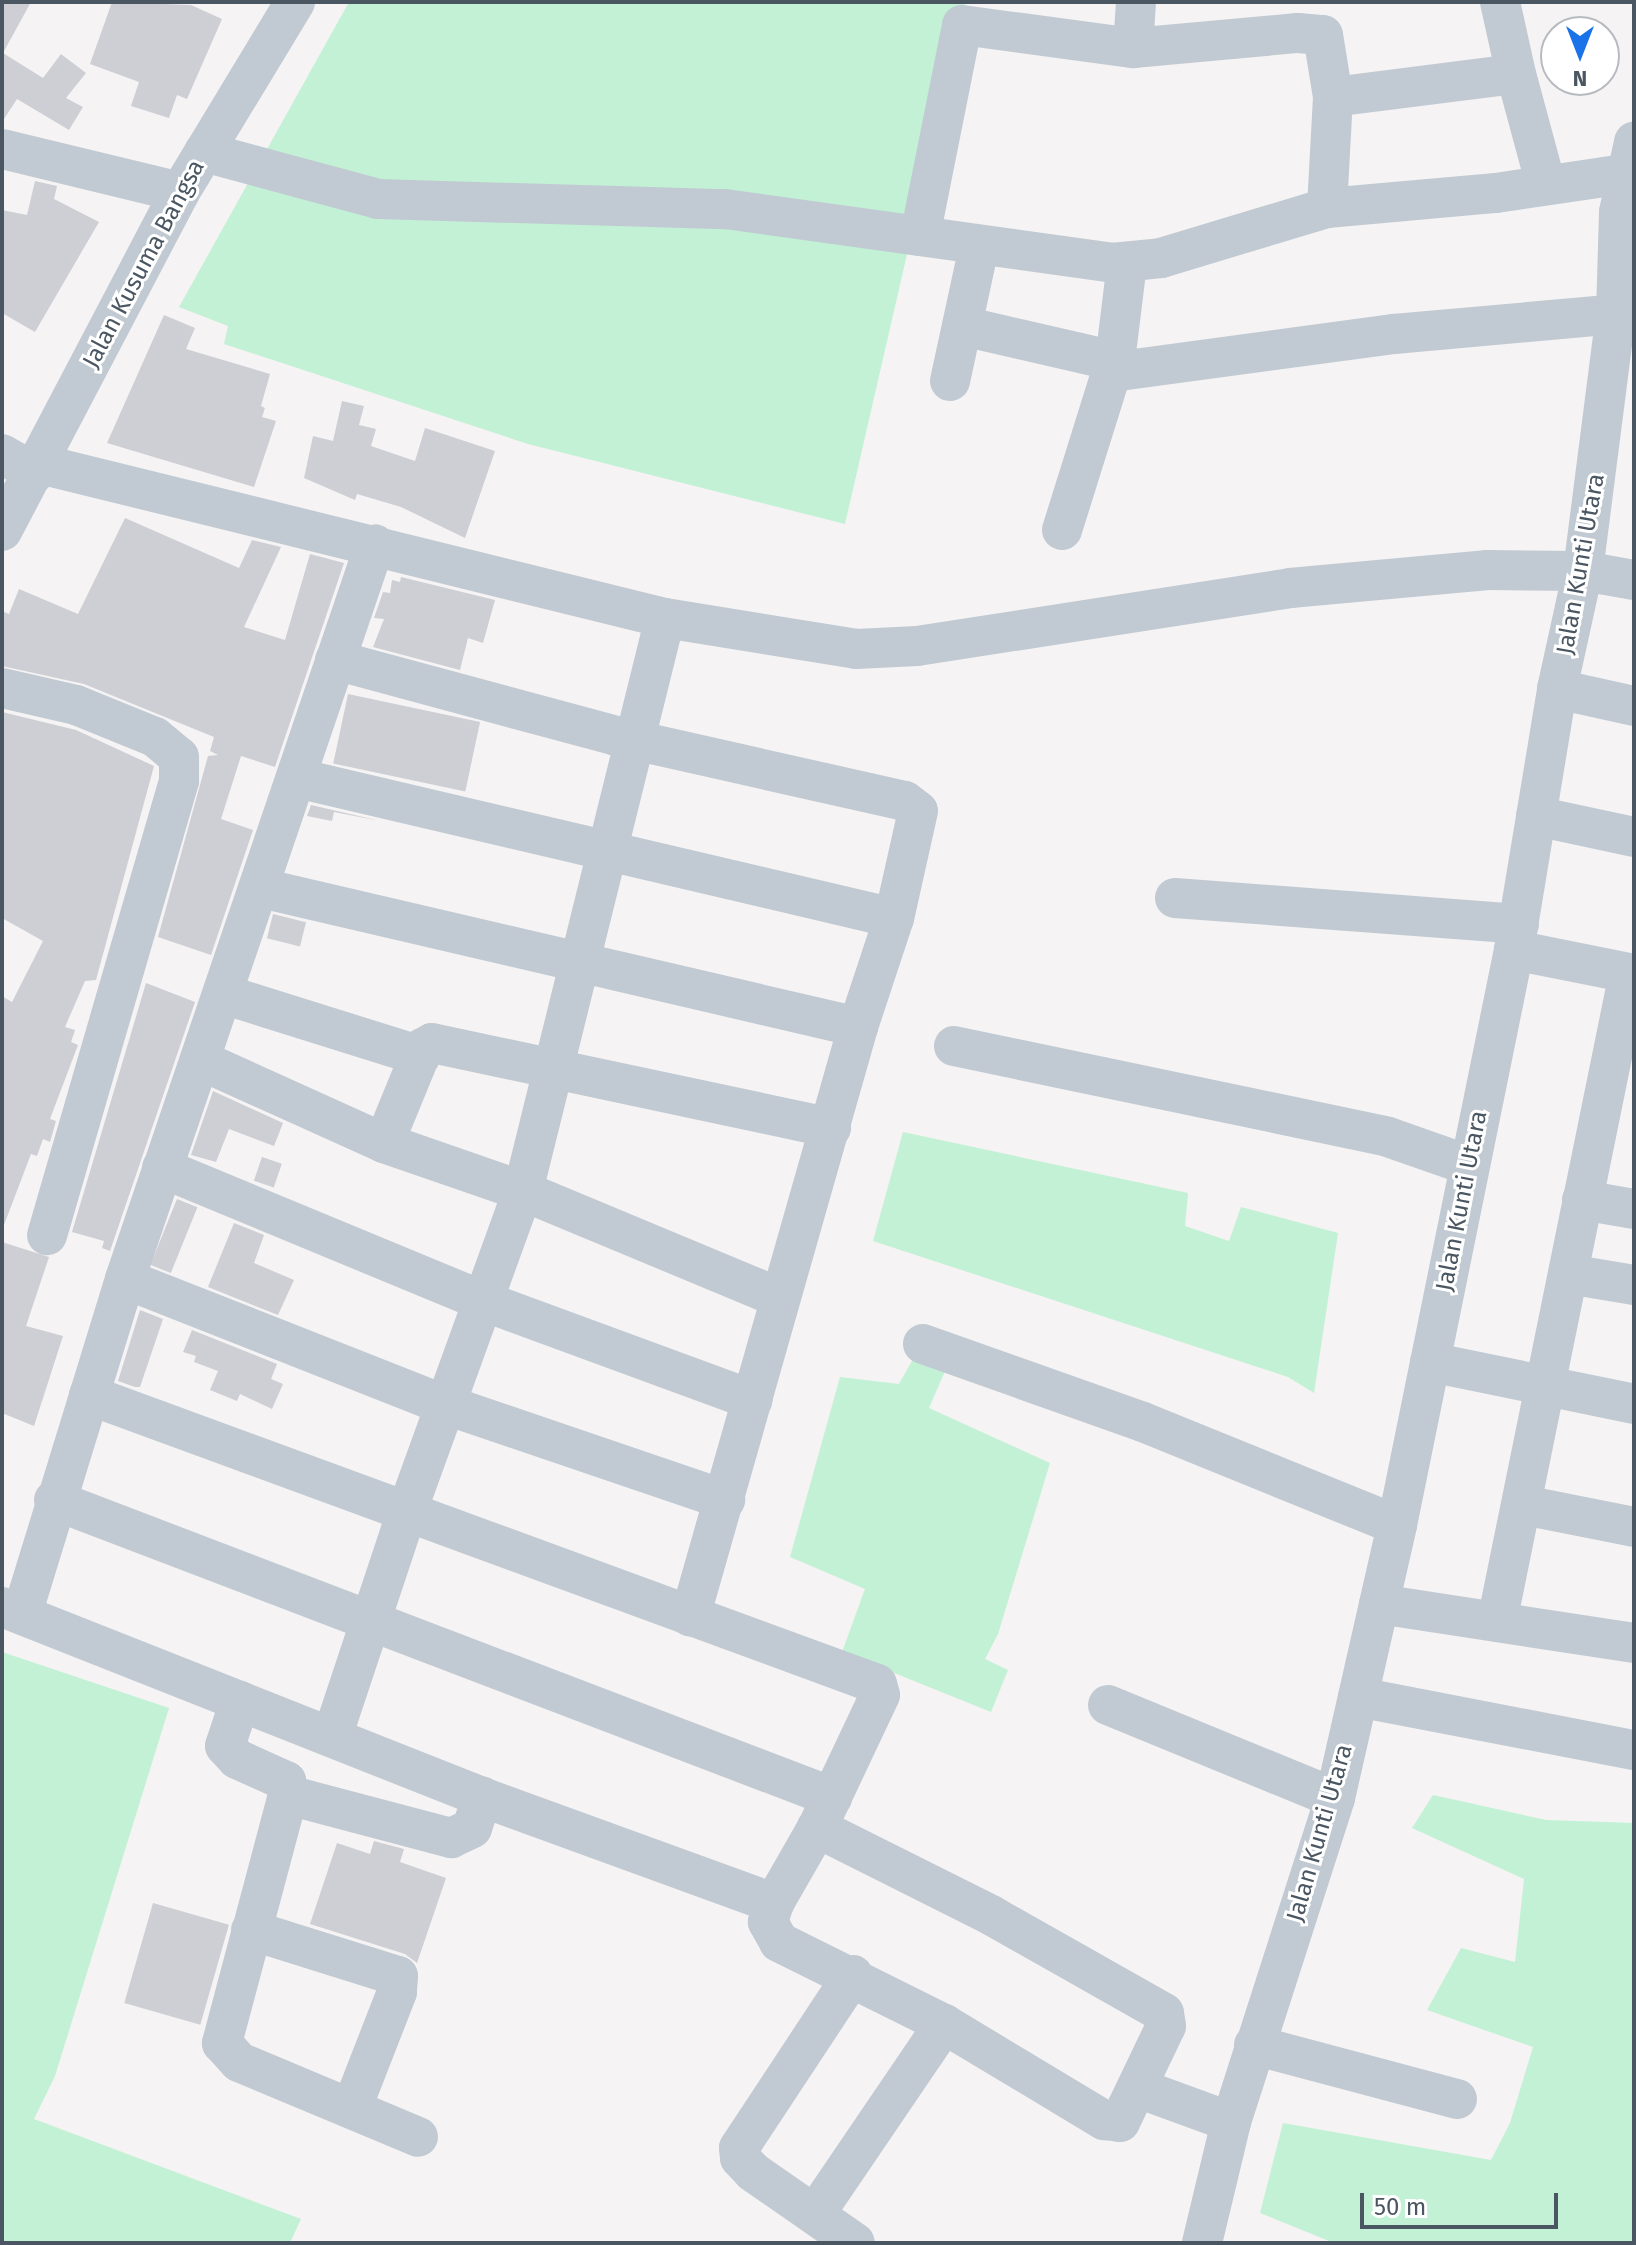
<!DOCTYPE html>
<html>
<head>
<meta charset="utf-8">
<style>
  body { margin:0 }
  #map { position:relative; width:1636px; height:2245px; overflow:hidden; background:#f5f3f3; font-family:"Fira Sans",sans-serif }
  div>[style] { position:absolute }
  .green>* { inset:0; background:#c3f1d5 }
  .building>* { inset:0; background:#cdcfd5; transform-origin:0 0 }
  .minor>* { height:40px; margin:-20px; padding:0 20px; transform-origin:20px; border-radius:20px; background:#c1cad2 }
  span { translate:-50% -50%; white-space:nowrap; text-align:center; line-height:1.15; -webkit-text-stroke:6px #fff; paint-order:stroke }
  .street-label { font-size:24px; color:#4a5661 }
  .frame { position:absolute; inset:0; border:4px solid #4a5661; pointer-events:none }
  .north { position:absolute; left:1540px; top:16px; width:80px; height:80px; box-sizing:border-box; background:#fff; border:2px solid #b7bbc0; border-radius:50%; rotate:180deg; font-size:22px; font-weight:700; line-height:32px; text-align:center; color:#4a5661 }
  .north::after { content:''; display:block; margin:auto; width:28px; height:36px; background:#1a73e8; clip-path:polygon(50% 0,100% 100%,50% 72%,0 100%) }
  .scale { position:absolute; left:1360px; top:2193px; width:198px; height:36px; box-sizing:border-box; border:4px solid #4a5661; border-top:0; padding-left:10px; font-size:24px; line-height:28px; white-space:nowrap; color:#4a5661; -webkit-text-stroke:6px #fff; paint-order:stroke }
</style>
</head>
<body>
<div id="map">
  <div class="green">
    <div style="clip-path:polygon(349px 2px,965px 2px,845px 524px,528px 444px,224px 344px,228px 326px,179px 307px)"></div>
    <div style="clip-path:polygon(903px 1132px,1188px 1193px,1185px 1226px,1229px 1241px,1241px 1207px,1338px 1233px,1314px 1393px,1288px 1377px,873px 1241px)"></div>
    <div style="clip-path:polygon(917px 1352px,949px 1362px,929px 1408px,1050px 1463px,998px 1634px,985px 1659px,1008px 1670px,991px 1712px,842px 1652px,865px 1589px,790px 1557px,840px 1377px,899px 1384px)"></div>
    <div style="clip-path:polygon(2px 1652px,169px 1708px,55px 2076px,34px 2119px,301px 2219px,290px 2243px,2px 2243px)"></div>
    <div style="clip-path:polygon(1433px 1795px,1546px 1820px,1634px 1823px,1634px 2243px,1334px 2243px,1260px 2213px,1283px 2123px,1491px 2160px,1510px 2123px,1533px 2047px,1427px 2010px,1461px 1948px,1515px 1962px,1524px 1879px,1412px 1828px)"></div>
  </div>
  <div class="building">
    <div style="clip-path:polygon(2px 2px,31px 2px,3px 53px,43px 78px,61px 54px,86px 73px,66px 98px,83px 107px,69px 130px,17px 99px,2px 122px)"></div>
    <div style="clip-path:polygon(112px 2px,191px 5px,222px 19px,187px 99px,177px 95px,169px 118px,131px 106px,139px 82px,90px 64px)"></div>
    <div style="clip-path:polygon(35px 181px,57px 186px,54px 199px,99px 222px,35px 332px,2px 313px,2px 210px,27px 215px)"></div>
    <div style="clip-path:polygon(164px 315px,195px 328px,186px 349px,270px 374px,261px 406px,265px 408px,262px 417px,276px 421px,254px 487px,107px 443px)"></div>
    <div style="clip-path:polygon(342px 401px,364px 406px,359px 425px,376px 429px,371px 446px,415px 461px,425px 428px,495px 451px,465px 538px,401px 507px,357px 494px,355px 500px,304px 478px,313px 436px,333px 441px)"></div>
    <div style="clip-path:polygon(125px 518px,239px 568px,252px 540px,281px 547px,244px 627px,285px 640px,310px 554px,344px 563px,275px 767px,241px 756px,221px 819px,253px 830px,211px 955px,158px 937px,208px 756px,218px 755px,210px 751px,214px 737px,84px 684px,2px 666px,2px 611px,9px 614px,19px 589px,78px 614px)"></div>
    <div style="clip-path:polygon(401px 577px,495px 600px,483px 643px,468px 638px,460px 670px,373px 647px,384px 619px,374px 618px,383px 592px,390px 593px,392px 580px,400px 582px)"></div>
    <div style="left:348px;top:694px;width:135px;height:71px;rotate:12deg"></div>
    <div style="clip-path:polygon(2px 712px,76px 730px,154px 766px,96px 980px,85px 981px,65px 1027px,75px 1030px,71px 1042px,78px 1045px,50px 1119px,56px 1121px,50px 1142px,43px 1139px,37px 1156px,31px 1154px,4px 1225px,2px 996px,12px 1002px,43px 941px,2px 918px)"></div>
    <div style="clip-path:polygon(311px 805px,376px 820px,375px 820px,334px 812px,332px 821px,307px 816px)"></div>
    <div style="left:273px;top:914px;width:34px;height:25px;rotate:14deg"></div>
    <div style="clip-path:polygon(146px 983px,195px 1002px,110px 1251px,102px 1248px,104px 1241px,72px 1232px)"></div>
    <div style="clip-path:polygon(213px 1091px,283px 1123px,274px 1146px,229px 1129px,216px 1162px,191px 1155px)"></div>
    <div style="left:262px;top:1157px;width:21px;height:25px;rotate:19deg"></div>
    <div style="left:177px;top:1199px;width:22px;height:71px;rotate:22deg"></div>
    <div style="clip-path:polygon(234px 1223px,264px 1235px,254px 1263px,294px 1280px,278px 1315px,208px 1287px)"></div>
    <div style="clip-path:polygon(2px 1242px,49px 1257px,26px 1326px,63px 1336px,34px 1426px,2px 1413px)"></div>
    <div style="clip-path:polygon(140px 1310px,163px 1319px,140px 1387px,135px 1387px,118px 1381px)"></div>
    <div style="clip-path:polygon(192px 1330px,277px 1364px,271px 1379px,283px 1384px,272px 1409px,240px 1394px,237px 1401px,210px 1390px,218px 1371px,194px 1362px,196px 1356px,183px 1352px)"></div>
    <div style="clip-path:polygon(374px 1841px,404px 1849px,400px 1862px,446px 1878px,417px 1963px,405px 1954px,310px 1924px,337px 1843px,370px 1854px)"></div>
    <div style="left:153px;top:1903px;width:79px;height:104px;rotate:16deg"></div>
  </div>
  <div class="minor">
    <div style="left:1136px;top:2px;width:46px;rotate:93.7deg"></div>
    <div style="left:1133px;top:48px;width:166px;rotate:-5.2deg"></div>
    <div style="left:1298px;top:33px;width:25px;rotate:5deg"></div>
    <div style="left:1323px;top:35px;width:63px;rotate:80.8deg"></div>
    <div style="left:1333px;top:97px;width:111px;rotate:93.1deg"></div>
    <div style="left:1500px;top:2px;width:74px;rotate:77.5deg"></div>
    <div style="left:1333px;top:97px;width:184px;rotate:-7.2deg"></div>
    <div style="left:1516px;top:74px;width:115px;rotate:74.9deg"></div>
    <div style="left:2px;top:149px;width:183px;rotate:13.6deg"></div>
    <div style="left:204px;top:152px;width:180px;rotate:15.1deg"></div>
    <div style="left:378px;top:199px;width:347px;rotate:1.7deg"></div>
    <div style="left:725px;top:209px;width:391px;rotate:7.9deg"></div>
    <div style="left:1112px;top:263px;width:49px;rotate:-5.8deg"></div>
    <div style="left:1161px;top:258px;width:173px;rotate:-16.8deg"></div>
    <div style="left:1327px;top:208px;width:170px;rotate:-5.1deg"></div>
    <div style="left:1496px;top:193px;width:129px;rotate:-8.4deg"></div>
    <div style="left:920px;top:236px;width:215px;rotate:-78.7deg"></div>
    <div style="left:962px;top:25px;width:173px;rotate:7.7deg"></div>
    <div style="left:963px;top:326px;width:156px;rotate:13deg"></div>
    <div style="left:1112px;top:372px;width:285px;rotate:-7.7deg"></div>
    <div style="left:1394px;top:334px;width:223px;rotate:-5.1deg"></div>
    <div style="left:950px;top:381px;width:137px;rotate:-77.8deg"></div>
    <div style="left:2px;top:454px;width:38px;rotate:30deg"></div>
    <div style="left:40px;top:464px;width:644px;rotate:13.84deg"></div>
    <div style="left:665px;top:618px;width:193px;rotate:9.2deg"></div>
    <div style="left:856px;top:649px;width:61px;rotate:-2.8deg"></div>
    <div style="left:917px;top:646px;width:377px;rotate:-8.8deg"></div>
    <div style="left:1290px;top:588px;width:199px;rotate:-5.2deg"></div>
    <div style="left:1488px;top:570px;width:95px;rotate:0.6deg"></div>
    <div style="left:1583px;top:571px;width:52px;rotate:10deg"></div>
    <div style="left:1062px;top:530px;width:177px;rotate:-72.6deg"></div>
    <div style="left:1115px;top:361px;width:99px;rotate:-83deg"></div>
    <div style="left:2px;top:531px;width:383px;rotate:-62.3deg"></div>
    <div style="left:180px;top:192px;width:222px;rotate:-58.8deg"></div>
    <div style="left:335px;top:660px;width:291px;rotate:15.1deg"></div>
    <div style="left:616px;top:736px;width:296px;rotate:12.7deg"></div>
    <div style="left:905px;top:801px;width:16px;rotate:38deg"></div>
    <div style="left:918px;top:811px;width:110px;rotate:102.6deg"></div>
    <div style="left:894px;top:918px;width:115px;rotate:108.3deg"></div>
    <div style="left:858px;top:1027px;width:613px;rotate:105.89deg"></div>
    <div style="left:2px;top:688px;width:76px;rotate:12.9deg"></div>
    <div style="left:76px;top:705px;width:85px;rotate:22.1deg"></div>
    <div style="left:155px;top:737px;width:31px;rotate:40deg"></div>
    <div style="left:179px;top:757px;width:24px;rotate:90deg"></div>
    <div style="left:179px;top:781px;width:473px;rotate:106.2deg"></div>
    <div style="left:1557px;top:689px;width:79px;rotate:12.4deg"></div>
    <div style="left:297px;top:778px;width:613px;rotate:13.2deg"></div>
    <div style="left:1536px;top:816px;width:100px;rotate:12.1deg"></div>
    <div style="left:261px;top:888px;width:613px;rotate:13.11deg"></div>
    <div style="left:1175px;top:898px;width:345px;rotate:4.3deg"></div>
    <div style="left:1514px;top:950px;width:122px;rotate:11.3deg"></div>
    <div style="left:223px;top:994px;width:207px;rotate:17.4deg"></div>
    <div style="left:954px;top:1046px;width:443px;rotate:11.8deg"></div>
    <div style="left:1388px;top:1137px;width:85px;rotate:19.3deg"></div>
    <div style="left:200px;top:1060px;width:202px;rotate:24.3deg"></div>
    <div style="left:384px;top:1143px;width:147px;rotate:19.1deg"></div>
    <div style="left:523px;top:1191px;width:278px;rotate:22.6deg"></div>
    <div style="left:384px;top:1143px;width:103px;rotate:-67.7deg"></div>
    <div style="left:423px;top:1048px;width:10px;rotate:-29deg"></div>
    <div style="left:432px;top:1043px;width:408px;rotate:12deg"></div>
    <div style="left:162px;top:1168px;width:351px;rotate:22.5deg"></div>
    <div style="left:486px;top:1302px;width:284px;rotate:20.2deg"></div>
    <div style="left:1582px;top:1200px;width:53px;rotate:9.8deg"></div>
    <div style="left:1568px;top:1274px;width:67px;rotate:9.5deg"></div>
    <div style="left:125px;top:1279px;width:327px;rotate:21.5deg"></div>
    <div style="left:429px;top:1399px;width:313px;rotate:18.8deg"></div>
    <div style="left:923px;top:1344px;width:233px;rotate:19.5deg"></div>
    <div style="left:1143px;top:1422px;width:274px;rotate:22.1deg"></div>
    <div style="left:1430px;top:1362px;width:208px;rotate:11.6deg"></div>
    <div style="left:89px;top:1395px;width:839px;rotate:20.14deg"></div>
    <div style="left:877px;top:1684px;width:11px;rotate:75deg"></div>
    <div style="left:880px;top:1695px;width:147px;rotate:115.3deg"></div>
    <div style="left:817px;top:1828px;width:86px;rotate:119.8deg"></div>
    <div style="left:54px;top:1500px;width:833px;rotate:20.89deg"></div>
    <div style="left:1524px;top:1505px;width:112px;rotate:11.3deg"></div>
    <div style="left:1379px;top:1604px;width:258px;rotate:8.7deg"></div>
    <div style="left:2px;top:1607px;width:516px;rotate:21.6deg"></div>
    <div style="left:482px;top:1797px;width:311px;rotate:20deg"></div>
    <div style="left:774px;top:1903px;width:20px;rotate:108deg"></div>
    <div style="left:768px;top:1922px;width:23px;rotate:61deg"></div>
    <div style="left:779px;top:1942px;width:184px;rotate:26.4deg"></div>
    <div style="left:944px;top:2024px;width:187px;rotate:31deg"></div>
    <div style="left:1104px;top:2120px;width:16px;rotate:7deg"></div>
    <div style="left:1120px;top:2122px;width:106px;rotate:-64.4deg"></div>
    <div style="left:1166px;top:2026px;width:13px;rotate:-99deg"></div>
    <div style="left:1164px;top:2013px;width:199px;rotate:-150.5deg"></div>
    <div style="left:991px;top:1915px;width:195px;rotate:-153.4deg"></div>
    <div style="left:22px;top:1614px;width:350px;rotate:-72.9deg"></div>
    <div style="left:125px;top:1279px;width:776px;rotate:-71.21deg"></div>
    <div style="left:1497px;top:1622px;width:662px;rotate:-78.5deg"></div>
    <div style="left:1358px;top:1697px;width:281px;rotate:10.9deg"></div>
    <div style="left:240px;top:1701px;width:47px;rotate:108.4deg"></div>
    <div style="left:225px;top:1746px;width:18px;rotate:47deg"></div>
    <div style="left:237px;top:1759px;width:54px;rotate:24.2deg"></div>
    <div style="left:286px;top:1781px;width:14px;rotate:82deg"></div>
    <div style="left:288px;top:1795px;width:257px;rotate:104.9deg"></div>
    <div style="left:222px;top:2043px;width:25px;rotate:48deg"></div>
    <div style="left:239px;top:2062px;width:194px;rotate:22.7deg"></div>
    <div style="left:1108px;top:1705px;width:245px;rotate:22.3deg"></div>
    <div style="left:332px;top:1737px;width:238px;rotate:-71.6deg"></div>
    <div style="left:407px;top:1511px;width:340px;rotate:-70.1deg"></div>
    <div style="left:523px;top:1191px;width:590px;rotate:-76.08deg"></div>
    <div style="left:288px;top:1795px;width:169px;rotate:14.8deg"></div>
    <div style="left:451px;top:1838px;width:23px;rotate:-25deg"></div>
    <div style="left:472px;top:1828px;width:33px;rotate:-72deg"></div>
    <div style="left:251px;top:1930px;width:154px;rotate:17.4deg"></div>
    <div style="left:398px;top:1976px;width:16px;rotate:94deg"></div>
    <div style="left:397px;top:1992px;width:121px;rotate:111.3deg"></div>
    <div style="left:853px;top:1975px;width:207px;rotate:123.4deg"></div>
    <div style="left:739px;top:2148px;width:10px;rotate:84deg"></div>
    <div style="left:740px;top:2158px;width:19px;rotate:47deg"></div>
    <div style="left:753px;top:2172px;width:124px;rotate:34.8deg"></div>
    <div style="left:1254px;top:2045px;width:210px;rotate:14.9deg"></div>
    <div style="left:1138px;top:2088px;width:99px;rotate:20.1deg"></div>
    <div style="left:815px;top:2214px;width:230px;rotate:-55.8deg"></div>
    <div style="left:1202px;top:2243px;width:124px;rotate:-76.5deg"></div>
    <div style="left:1231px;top:2122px;width:340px;rotate:-72.2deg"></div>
    <div style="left:1335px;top:1798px;width:280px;rotate:-77.2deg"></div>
    <div style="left:1397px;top:1525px;width:587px;rotate:-78.5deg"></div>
    <div style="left:1514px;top:950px;width:265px;rotate:-80.6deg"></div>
    <div style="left:1557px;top:689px;width:121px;rotate:-77.6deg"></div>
    <div style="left:1583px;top:571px;width:259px;rotate:-82.7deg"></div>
    <div style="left:1616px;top:314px;width:102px;rotate:-88.3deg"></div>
    <div style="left:1619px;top:212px;width:72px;rotate:-77.9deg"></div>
  </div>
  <div class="street-label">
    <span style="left:144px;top:264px;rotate:-62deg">Jalan Kusuma Bangsa</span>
    <span style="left:1581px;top:564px;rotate:-80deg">Jalan Kunti Utara</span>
    <span style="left:1462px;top:1201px;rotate:-79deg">Jalan Kunti Utara</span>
    <span style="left:1320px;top:1833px;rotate:-74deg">Jalan Kunti Utara</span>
  </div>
  <div class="frame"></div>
  <div class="north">N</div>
  <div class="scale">50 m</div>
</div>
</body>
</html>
